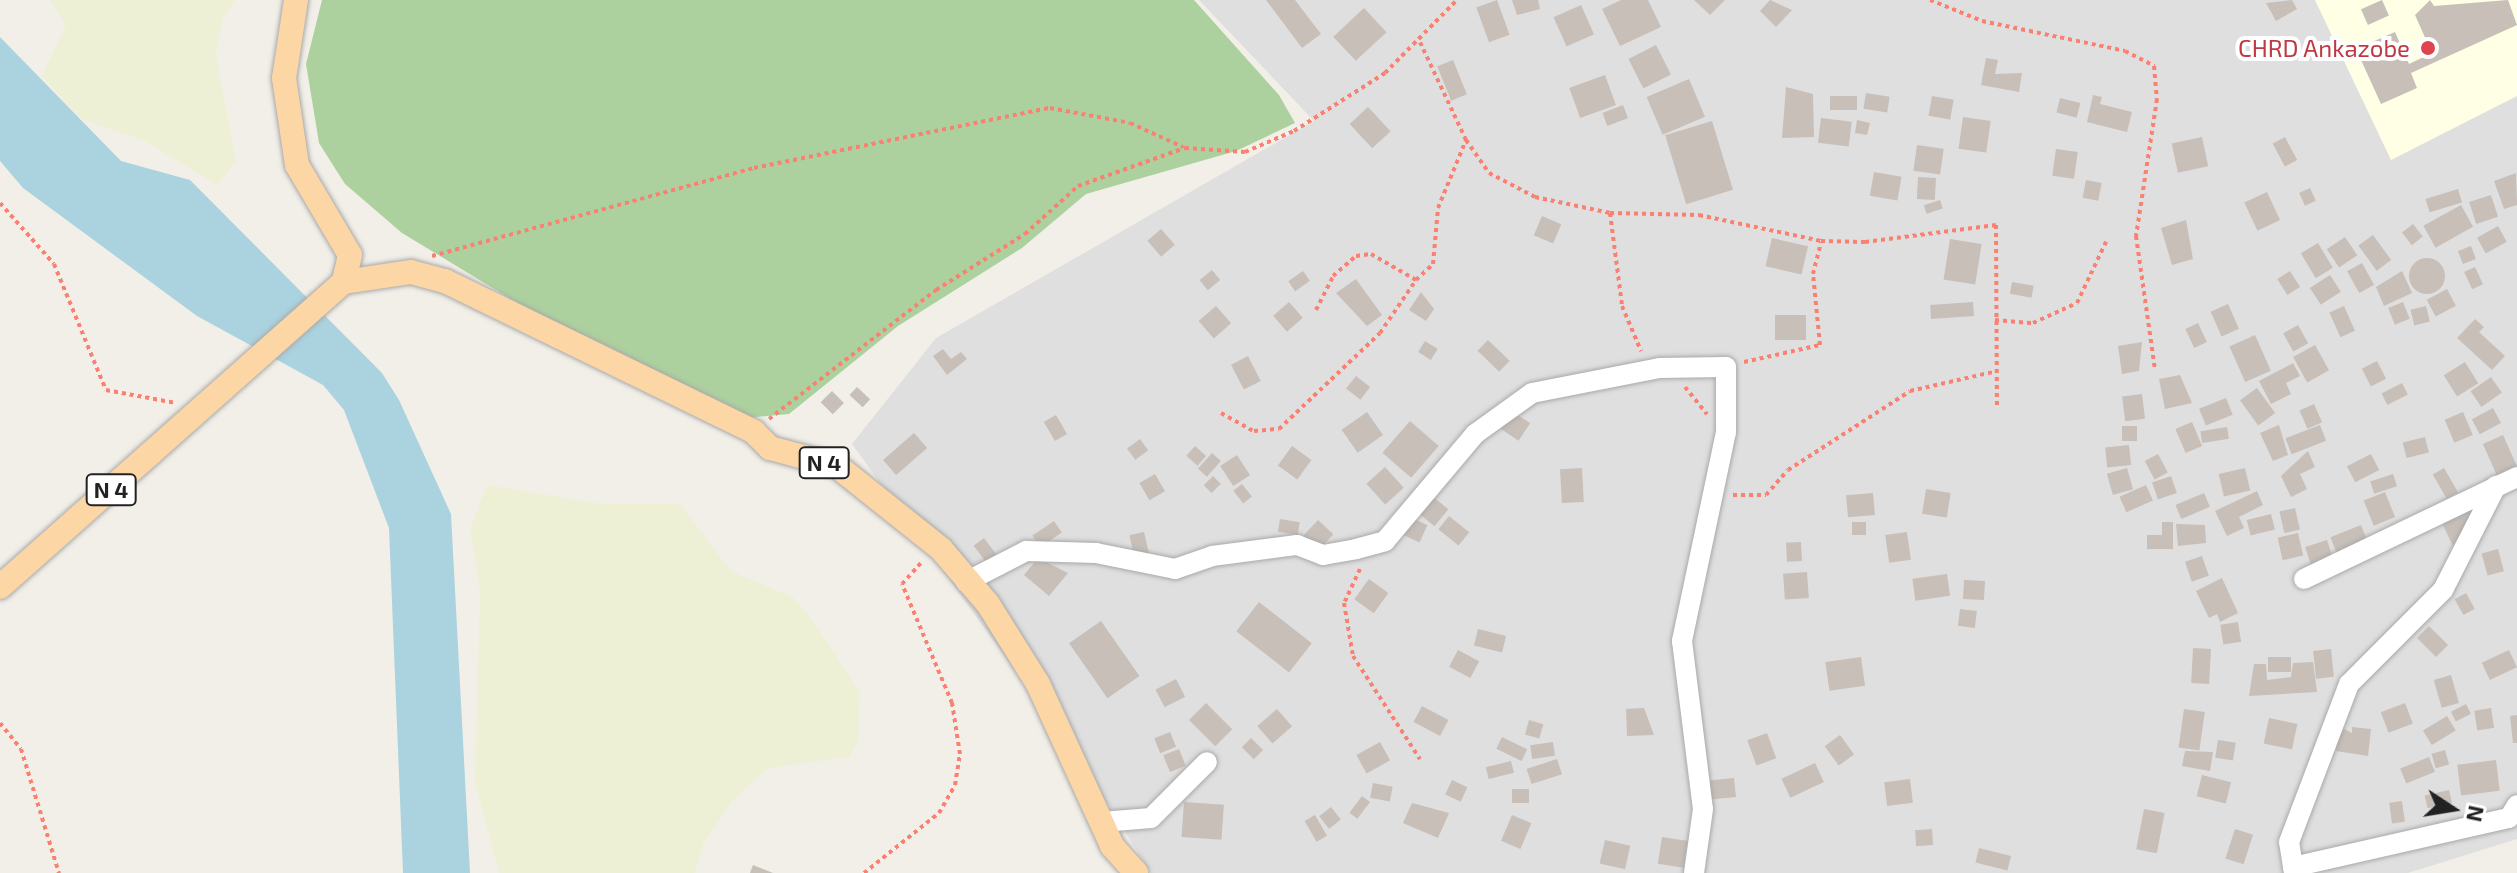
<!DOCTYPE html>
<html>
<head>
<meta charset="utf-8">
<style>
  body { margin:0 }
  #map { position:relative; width:2517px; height:873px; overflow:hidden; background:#f2efe9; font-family:"Exo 2",sans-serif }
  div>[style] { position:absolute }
  .residential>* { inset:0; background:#e0dfdf }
  .education>* { inset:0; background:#ffffe5 }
  .farmland>* { inset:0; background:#eef0d5 }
  .forest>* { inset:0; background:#add19e }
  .water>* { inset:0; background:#aad3df }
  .building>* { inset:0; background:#c7bfb8; transform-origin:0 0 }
  .round { border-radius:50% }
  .path>* { height:4px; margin-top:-2px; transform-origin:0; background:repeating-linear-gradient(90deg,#fa8072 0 4px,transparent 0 8px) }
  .roads { filter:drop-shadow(0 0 2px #a9a9a9) drop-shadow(0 0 2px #a9a9a9) }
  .minor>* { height:20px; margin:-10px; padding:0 10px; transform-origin:10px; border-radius:10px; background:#fff }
  .major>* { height:24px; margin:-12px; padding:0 12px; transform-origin:12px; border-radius:12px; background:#fcd6a4 }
  .dots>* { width:22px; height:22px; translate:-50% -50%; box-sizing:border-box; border:4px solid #fff; border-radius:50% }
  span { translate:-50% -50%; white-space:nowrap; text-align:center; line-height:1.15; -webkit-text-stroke:8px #fff; paint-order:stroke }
  .shield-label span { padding:2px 6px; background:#fff; border:2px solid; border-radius:6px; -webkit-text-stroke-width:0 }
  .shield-label { font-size:22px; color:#222; font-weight:700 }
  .health-label { font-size:24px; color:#be3a42 }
  .right { translate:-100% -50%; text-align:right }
  .north { position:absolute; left:2413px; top:769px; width:80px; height:80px; -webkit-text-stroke:6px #fff; paint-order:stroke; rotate:102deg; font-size:22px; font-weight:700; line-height:32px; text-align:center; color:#222 }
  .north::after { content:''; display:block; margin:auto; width:28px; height:36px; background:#222; clip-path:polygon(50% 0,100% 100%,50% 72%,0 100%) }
</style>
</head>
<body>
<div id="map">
  <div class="residential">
    <div style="clip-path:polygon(1199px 0,2517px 0,2517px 839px,2408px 873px,1151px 873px,1083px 765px,852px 444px,936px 338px,1314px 121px)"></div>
  </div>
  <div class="education">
    <div style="clip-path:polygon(2315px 0,2517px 0,2517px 96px,2391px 160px)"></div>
  </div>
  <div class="farmland">
    <div style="clip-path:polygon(50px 0,235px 0,223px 18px,216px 55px,236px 162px,217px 185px,145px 141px,81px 119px,42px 76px,66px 25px)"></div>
    <div style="clip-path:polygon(487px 485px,601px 504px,680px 504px,731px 571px,793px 597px,815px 624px,860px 692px,858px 742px,849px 757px,768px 768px,733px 800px,703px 844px,695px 873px,499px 873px,475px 782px,480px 592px,470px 528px)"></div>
  </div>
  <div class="forest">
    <div style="clip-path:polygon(322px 0,1194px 0,1279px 95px,1295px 123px,1236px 151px,1086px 194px,1022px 248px,898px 326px,789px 414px,734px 419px,511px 299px,402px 233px,345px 184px,319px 143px,306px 64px)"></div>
  </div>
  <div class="water">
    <div style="clip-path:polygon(0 37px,121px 161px,190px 180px,382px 373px,399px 400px,451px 514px,470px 873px,403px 873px,389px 528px,344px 410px,323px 385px,197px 316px,23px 188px,0 161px)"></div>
  </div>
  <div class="building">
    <div style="clip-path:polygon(1266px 0,1295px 0,1321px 34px,1302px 48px)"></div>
    <div style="left:1497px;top:0;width:37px;height:22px;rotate:70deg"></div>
    <div style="clip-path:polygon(1512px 0,1538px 0,1540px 9px,1517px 15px)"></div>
    <div style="clip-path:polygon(1621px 0,1648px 0,1661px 27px,1620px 46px,1602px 9px)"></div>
    <div style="clip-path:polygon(1694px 0,1725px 0,1710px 15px)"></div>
    <div style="clip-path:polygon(1770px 0,1792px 10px,1776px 27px,1760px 11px)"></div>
    <div style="clip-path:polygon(2292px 0,2297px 9px,2276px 21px,2266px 3px)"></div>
    <div style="left:2382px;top:0;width:17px;height:23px;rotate:66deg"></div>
    <div style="clip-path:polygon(2430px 0,2434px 6px,2508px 0,2517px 25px,2411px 73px,2417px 88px,2381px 104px,2356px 49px,2395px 32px,2409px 64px,2432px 53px,2415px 15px)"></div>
    <div style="left:1581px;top:5px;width:32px;height:30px;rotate:66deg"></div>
    <div style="left:1364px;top:8px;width:33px;height:42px;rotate:47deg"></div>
    <div style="left:1656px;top:45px;width:33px;height:31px;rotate:63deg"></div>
    <div style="clip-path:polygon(1986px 58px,1998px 60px,1995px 74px,2022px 73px,2019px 92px,1981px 85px)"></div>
    <div style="left:1453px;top:60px;width:37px;height:17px;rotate:68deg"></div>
    <div style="left:1605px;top:75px;width:32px;height:38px;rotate:70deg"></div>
    <div style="left:1689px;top:79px;width:41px;height:46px;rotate:67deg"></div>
    <div style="clip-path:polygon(1786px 87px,1813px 94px,1814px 137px,1782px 138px)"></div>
    <div style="left:1866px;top:93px;width:24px;height:16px;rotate:9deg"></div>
    <div style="clip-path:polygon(2093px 95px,2102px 97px,2100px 104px,2132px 112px,2127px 132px,2087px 122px)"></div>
    <div style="left:1830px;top:96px;width:27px;height:14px"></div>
    <div style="left:1932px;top:96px;width:22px;height:20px;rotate:10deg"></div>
    <div style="left:2060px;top:98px;width:21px;height:15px;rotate:14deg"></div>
    <div style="left:1623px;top:105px;width:14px;height:22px;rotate:69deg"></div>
    <div style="left:1368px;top:107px;width:33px;height:25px;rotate:47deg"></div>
    <div style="left:1963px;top:117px;width:28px;height:32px;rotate:8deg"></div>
    <div style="left:1821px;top:118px;width:31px;height:25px;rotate:7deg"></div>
    <div style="clip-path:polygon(1857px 120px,1870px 123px,1867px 135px,1855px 133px)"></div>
    <div style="left:1712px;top:121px;width:72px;height:49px;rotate:73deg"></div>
    <div style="left:2202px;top:137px;width:30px;height:31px;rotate:78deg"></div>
    <div style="left:2285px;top:137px;width:26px;height:14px;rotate:62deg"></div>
    <div style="left:1917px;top:145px;width:27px;height:26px;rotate:8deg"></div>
    <div style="left:2056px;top:149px;width:22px;height:27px;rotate:8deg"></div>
    <div style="left:1874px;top:172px;width:28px;height:24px;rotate:10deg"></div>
    <div style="clip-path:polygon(2516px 173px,2517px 205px,2504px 209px,2494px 181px)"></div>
    <div style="left:1918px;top:177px;width:18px;height:22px;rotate:3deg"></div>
    <div style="left:2086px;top:180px;width:16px;height:18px;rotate:11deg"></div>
    <div style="left:2310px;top:188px;width:14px;height:12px;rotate:65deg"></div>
    <div style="left:2458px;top:189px;width:14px;height:34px;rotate:73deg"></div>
    <div style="left:2267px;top:192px;width:31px;height:25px;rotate:65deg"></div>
    <div style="left:2491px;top:195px;width:23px;height:23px;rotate:72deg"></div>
    <div style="left:1940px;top:200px;width:9px;height:17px;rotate:72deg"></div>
    <div style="left:2461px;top:205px;width:25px;height:43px;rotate:61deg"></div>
    <div style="left:1542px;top:216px;width:21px;height:21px;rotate:23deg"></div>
    <div style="clip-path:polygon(2186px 220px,2193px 259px,2172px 265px,2161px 228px)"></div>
    <div style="left:2413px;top:224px;width:16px;height:14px;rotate:52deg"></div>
    <div style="left:2498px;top:226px;width:18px;height:24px;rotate:61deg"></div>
    <div style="left:1161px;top:229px;width:21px;height:18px;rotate:49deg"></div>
    <div style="left:2373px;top:235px;width:31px;height:18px;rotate:54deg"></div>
    <div style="left:2345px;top:237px;width:22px;height:22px;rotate:56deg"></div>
    <div style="left:1772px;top:238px;width:37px;height:29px;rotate:13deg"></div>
    <div style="left:1950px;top:239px;width:32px;height:41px;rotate:9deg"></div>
    <div style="left:2318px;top:243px;width:29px;height:20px;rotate:59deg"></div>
    <div style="left:2471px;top:246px;width:14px;height:14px;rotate:69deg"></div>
    <div class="round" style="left:2409px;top:258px;width:36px;height:36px"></div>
    <div style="left:2362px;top:263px;width:25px;height:17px;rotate:61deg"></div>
    <div style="left:2475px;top:267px;width:19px;height:12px;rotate:65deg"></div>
    <div style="left:1212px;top:270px;width:13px;height:16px;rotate:51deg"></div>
    <div style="left:1303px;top:271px;width:12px;height:18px;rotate:55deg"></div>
    <div style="left:2290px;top:271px;width:19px;height:15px;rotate:58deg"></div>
    <div style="clip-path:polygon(2402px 271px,2412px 293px,2384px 306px,2376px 287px)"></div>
    <div style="left:2330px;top:275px;width:20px;height:24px;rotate:57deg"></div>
    <div style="clip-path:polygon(1356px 279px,1382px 315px,1367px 326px,1336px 293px)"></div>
    <div style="left:2012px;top:282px;width:22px;height:12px;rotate:10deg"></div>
    <div style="left:2447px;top:289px;width:19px;height:23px;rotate:62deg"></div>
    <div style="clip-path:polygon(1421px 292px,1434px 309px,1426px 321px,1409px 310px)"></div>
    <div style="left:1289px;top:302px;width:21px;height:21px;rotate:49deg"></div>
    <div style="left:1973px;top:302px;width:14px;height:43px;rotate:86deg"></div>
    <div style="left:2403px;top:302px;width:18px;height:16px;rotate:68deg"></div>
    <div style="left:2228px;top:304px;width:27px;height:19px;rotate:66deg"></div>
    <div style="left:1216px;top:306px;width:23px;height:23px;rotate:49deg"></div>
    <div style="left:2344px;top:306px;width:27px;height:16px;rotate:66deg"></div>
    <div style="left:2426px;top:306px;width:16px;height:16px;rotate:76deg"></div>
    <div style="left:1775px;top:315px;width:31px;height:25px"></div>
    <div style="clip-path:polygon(2475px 319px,2484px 327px,2479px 332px,2505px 356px,2492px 370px,2457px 338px)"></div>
    <div style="left:2198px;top:323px;width:21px;height:14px;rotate:65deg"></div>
    <div style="left:2298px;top:325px;width:21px;height:17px;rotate:61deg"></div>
    <div style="left:2255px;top:335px;width:39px;height:28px;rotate:66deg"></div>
    <div style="left:1488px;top:340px;width:30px;height:15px;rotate:44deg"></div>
    <div style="left:1425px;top:341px;width:15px;height:13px;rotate:32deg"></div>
    <div style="clip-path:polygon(2142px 342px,2139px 371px,2122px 374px,2118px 346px)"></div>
    <div style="left:2315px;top:345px;width:29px;height:25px;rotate:61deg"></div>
    <div style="clip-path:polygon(943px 349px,951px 359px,961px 352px,967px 359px,947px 375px,933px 356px)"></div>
    <div style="left:1248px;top:356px;width:28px;height:19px;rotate:63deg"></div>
    <div style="left:2377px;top:361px;width:20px;height:17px;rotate:63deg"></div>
    <div style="left:2465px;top:362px;width:25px;height:25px;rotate:58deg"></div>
    <div style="clip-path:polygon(2293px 363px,2300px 376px,2286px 383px,2291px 394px,2271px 404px,2259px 381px)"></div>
    <div style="clip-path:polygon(2180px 375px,2192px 403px,2165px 409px,2159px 379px)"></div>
    <div style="left:1356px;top:376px;width:18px;height:16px;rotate:38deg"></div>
    <div style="left:2491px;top:377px;width:19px;height:25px;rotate:55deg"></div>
    <div style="left:2402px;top:383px;width:13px;height:23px;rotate:63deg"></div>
    <div style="left:857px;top:387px;width:18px;height:11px;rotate:43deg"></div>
    <div style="left:2257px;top:388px;width:31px;height:21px;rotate:54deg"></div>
    <div style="left:832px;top:391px;width:17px;height:16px;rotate:45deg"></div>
    <div style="left:2142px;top:394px;width:25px;height:20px;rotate:83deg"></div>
    <div style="left:2226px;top:398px;width:18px;height:29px;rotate:68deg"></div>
    <div style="left:2314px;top:404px;width:20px;height:16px;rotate:66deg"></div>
    <div style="left:2493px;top:408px;width:17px;height:24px;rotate:62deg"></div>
    <div style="left:1512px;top:411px;width:22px;height:21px;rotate:34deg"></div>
    <div style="left:1367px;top:412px;width:28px;height:31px;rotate:55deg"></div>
    <div style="left:2463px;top:412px;width:25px;height:20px;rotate:67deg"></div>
    <div style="left:1056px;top:415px;width:22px;height:14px;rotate:60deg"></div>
    <div style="left:1410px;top:421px;width:38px;height:42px;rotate:41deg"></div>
    <div style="left:2192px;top:422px;width:26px;height:18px;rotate:67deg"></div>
    <div style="clip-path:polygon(2279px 425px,2288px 455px,2273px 461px,2260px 433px)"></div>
    <div style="left:2320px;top:425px;width:17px;height:37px;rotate:69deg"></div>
    <div style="left:2122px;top:426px;width:15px;height:15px"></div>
    <div style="left:2227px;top:427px;width:12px;height:27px;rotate:81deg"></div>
    <div style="left:914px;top:433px;width:20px;height:41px;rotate:49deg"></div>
    <div style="left:2503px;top:435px;width:34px;height:22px;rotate:66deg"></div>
    <div style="left:2425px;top:437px;width:16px;height:23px;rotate:76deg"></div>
    <div style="left:1140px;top:439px;width:14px;height:16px;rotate:54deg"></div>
    <div style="left:2129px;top:445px;width:20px;height:24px;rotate:84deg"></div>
    <div style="left:1195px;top:446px;width:15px;height:13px;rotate:42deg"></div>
    <div style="left:1292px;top:446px;width:24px;height:24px;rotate:36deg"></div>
    <div style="clip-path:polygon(2308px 451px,2315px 467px,2300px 474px,2307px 489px,2291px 497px,2281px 476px)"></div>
    <div style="left:1212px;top:453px;width:12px;height:21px;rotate:42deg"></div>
    <div style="left:2158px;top:454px;width:21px;height:15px;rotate:62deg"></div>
    <div style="left:2371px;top:454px;width:18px;height:27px;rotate:63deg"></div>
    <div style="left:1237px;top:455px;width:24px;height:20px;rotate:57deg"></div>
    <div style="left:1385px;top:467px;width:28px;height:25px;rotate:48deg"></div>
    <div style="left:1582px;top:468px;width:34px;height:22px;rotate:87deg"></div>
    <div style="left:2127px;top:468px;width:22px;height:21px;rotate:74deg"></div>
    <div style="left:2245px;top:468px;width:23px;height:27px;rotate:77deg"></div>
    <div style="left:2444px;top:468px;width:28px;height:13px;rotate:60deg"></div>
    <div style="left:1155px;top:474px;width:20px;height:18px;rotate:60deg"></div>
    <div style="left:2393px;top:474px;width:13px;height:24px;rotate:72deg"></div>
    <div style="left:1213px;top:476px;width:11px;height:13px;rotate:45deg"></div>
    <div style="left:2171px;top:476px;width:18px;height:20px;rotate:71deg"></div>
    <div style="left:1242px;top:484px;width:16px;height:11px;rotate:52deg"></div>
    <div style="left:2146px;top:485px;width:17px;height:29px;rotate:66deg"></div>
    <div style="left:1926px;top:489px;width:25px;height:25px;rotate:9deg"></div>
    <div style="clip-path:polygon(2257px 491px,2263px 505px,2239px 517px,2244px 528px,2227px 536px,2215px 511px)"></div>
    <div style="left:2385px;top:492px;width:27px;height:23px;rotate:68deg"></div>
    <div style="left:1873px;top:493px;width:22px;height:27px;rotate:85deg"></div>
    <div style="left:2204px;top:493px;width:15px;height:31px;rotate:67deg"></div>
    <div style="left:1432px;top:496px;width:21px;height:22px;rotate:39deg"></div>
    <div style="clip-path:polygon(2472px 504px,2477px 509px,2453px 546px,2440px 519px)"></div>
    <div style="left:2295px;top:508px;width:22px;height:16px;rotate:77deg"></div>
    <div style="left:2271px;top:514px;width:16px;height:25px;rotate:76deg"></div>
    <div style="left:1449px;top:516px;width:26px;height:17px;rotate:39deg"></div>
    <div style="left:1412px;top:518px;width:17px;height:19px;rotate:25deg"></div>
    <div style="left:1280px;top:519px;width:20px;height:13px;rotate:9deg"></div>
    <div style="left:1318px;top:520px;width:21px;height:21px;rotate:43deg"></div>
    <div style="left:1054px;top:521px;width:14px;height:26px;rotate:56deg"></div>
    <div style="left:1852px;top:522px;width:14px;height:13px"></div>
    <div style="clip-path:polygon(2162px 522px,2173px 522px,2173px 549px,2147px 549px,2147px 535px,2162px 535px)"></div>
    <div style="clip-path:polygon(2176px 524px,2205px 525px,2206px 543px,2178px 546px)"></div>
    <div style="left:2361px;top:525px;width:22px;height:33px;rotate:68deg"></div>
    <div style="left:1144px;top:532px;width:23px;height:15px;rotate:77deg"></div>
    <div style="left:1907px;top:532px;width:28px;height:22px;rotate:82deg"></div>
    <div style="left:2298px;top:533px;width:23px;height:21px;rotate:77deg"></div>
    <div style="left:984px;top:538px;width:21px;height:13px;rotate:53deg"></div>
    <div style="left:2327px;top:540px;width:19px;height:23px;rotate:72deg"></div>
    <div style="left:1801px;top:542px;width:19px;height:15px;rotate:87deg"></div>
    <div style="left:2498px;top:549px;width:23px;height:17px;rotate:75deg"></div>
    <div style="left:2202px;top:556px;width:21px;height:18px;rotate:71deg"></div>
    <div style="clip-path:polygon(1038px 558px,1068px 573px,1049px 596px,1024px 575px)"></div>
    <div style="left:1807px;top:572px;width:26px;height:24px;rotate:86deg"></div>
    <div style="left:1947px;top:574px;width:22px;height:35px;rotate:82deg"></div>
    <div style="clip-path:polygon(2222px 578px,2238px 613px,2220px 622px,2217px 614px,2209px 618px,2196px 591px)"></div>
    <div style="left:1369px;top:579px;width:24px;height:25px;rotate:36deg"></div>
    <div style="left:1964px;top:580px;width:21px;height:19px;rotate:3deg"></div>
    <div style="left:2466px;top:593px;width:18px;height:13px;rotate:61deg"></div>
    <div style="left:1259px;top:602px;width:67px;height:37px;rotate:38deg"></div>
    <div style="left:1960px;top:609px;width:17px;height:17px;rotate:7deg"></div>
    <div style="left:1101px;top:621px;width:67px;height:39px;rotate:55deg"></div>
    <div style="left:2238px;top:622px;width:20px;height:18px;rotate:81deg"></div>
    <div style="left:2429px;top:626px;width:27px;height:17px;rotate:45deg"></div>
    <div style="left:1478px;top:629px;width:29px;height:17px;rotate:14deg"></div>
    <div style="left:2193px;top:648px;width:18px;height:35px;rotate:3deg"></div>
    <div style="left:2331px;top:649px;width:28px;height:18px;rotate:84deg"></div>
    <div style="left:1458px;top:650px;width:24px;height:19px;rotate:28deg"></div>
    <div style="left:2509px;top:650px;width:19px;height:30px;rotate:65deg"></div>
    <div style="left:1861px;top:657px;width:29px;height:36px;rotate:82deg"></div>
    <div style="left:2268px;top:657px;width:23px;height:15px"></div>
    <div style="clip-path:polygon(2313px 662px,2317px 692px,2249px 696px,2254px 664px,2266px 664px,2267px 680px,2291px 677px,2293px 663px)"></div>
    <div style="left:2451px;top:675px;width:29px;height:18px;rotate:74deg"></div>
    <div style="left:1176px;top:679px;width:20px;height:23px;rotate:63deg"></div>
    <div style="left:1206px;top:703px;width:37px;height:24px;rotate:45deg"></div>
    <div style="left:2405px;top:703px;width:22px;height:26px;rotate:69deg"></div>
    <div style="left:2466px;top:704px;width:11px;height:17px;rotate:63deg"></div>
    <div style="left:1422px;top:706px;width:30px;height:18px;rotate:28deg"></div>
    <div style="clip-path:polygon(1644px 708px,1654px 735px,1627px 736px,1626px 709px)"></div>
    <div style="left:2491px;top:708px;width:20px;height:17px;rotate:81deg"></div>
    <div style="left:1277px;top:709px;width:23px;height:26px;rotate:49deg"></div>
    <div style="left:2184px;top:709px;width:21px;height:39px;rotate:8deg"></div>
    <div style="clip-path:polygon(2517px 715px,2517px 743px,2513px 743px,2510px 716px)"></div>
    <div style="left:2447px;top:716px;width:17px;height:28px;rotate:59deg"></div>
    <div style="left:2269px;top:718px;width:29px;height:26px;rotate:12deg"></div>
    <div style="left:1529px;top:720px;width:15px;height:15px;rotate:16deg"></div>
    <div style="clip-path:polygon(2338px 726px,2352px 733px,2352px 727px,2371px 729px,2368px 756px,2336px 751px)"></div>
    <div style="left:1170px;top:732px;width:16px;height:17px;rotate:68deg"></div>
    <div style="left:1767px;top:733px;width:27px;height:21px;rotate:70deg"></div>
    <div style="left:1840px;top:735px;width:24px;height:19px;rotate:54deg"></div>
    <div style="left:1502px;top:737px;width:28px;height:13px;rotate:26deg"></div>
    <div style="left:1251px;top:738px;width:17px;height:13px;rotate:45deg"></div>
    <div style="left:2218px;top:740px;width:18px;height:18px;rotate:9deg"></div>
    <div style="left:1380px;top:742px;width:21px;height:27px;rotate:61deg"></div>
    <div style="left:1553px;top:742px;width:14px;height:23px;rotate:82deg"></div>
    <div style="left:1179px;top:749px;width:18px;height:17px;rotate:68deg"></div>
    <div style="left:2445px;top:750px;width:15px;height:14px;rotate:74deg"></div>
    <div style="clip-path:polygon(2185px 751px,2213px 752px,2210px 771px,2182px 766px)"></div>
    <div style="left:2429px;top:757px;width:16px;height:31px;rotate:68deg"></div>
    <div style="left:1557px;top:759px;width:16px;height:32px;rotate:72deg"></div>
    <div style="left:2496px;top:760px;width:31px;height:39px;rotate:83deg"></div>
    <div style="left:1511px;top:761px;width:12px;height:26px;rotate:76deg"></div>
    <div style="left:1815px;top:763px;width:21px;height:37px;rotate:65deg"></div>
    <div style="left:2202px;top:775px;width:30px;height:22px;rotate:14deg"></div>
    <div style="left:1734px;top:778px;width:19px;height:25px;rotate:84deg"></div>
    <div style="left:1910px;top:779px;width:24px;height:26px;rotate:83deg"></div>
    <div style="left:1452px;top:780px;width:17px;height:16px;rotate:25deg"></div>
    <div style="left:1373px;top:783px;width:20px;height:15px;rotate:11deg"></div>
    <div style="left:1512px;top:789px;width:17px;height:14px"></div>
    <div style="left:2449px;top:790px;width:13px;height:25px;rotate:77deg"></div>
    <div style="left:1362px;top:796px;width:10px;height:21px;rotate:37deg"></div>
    <div style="left:2402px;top:801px;width:21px;height:13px;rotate:82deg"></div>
    <div style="left:1184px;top:802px;width:40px;height:35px;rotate:4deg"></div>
    <div style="clip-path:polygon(1412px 803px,1449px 813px,1438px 838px,1403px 823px)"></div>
    <div style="left:1331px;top:807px;width:16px;height:15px;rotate:52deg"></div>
    <div style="left:2144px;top:809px;width:21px;height:41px;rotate:11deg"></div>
    <div style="left:1315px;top:815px;width:24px;height:12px;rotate:60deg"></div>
    <div style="left:1512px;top:815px;width:21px;height:28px;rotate:23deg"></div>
    <div style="left:1932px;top:829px;width:16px;height:17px;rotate:86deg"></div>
    <div style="left:2235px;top:829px;width:19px;height:31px;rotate:18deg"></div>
    <div style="left:1662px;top:837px;width:26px;height:27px;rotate:9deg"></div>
    <div style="left:1605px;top:840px;width:26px;height:24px;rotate:13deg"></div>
    <div style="left:1979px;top:848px;width:33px;height:15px;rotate:14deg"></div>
    <div style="clip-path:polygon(753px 865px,773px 873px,750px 873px)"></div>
  </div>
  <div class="path">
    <div style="left:1930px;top:0;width:56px;rotate:22deg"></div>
    <div style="left:1982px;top:21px;width:146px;rotate:11.8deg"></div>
    <div style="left:2125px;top:51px;width:33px;rotate:27deg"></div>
    <div style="left:2154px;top:66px;width:33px;rotate:85deg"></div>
    <div style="left:2157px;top:99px;width:139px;rotate:98.7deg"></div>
    <div style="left:2136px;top:236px;width:134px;rotate:81.9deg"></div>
    <div style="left:1466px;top:140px;width:40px;rotate:55.1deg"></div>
    <div style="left:1489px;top:173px;width:52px;rotate:27.6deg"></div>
    <div style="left:1535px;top:197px;width:77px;rotate:12deg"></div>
    <div style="left:1610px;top:213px;width:89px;rotate:1.3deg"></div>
    <div style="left:1699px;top:215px;width:125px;rotate:12deg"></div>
    <div style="left:1821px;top:241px;width:44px;rotate:1.3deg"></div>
    <div style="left:1865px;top:242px;width:132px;rotate:-7.4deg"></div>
    <div style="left:1996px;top:225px;width:184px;rotate:89.7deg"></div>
    <div style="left:0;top:203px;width:81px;rotate:48.5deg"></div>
    <div style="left:54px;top:264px;width:136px;rotate:67.6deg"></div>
    <div style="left:106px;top:390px;width:71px;rotate:10.5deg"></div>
    <div style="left:1610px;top:213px;width:94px;rotate:82.6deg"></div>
    <div style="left:1622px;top:306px;width:49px;rotate:67.1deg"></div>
    <div style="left:432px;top:256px;width:334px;rotate:-15.3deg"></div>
    <div style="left:754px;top:168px;width:302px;rotate:-11.5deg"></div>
    <div style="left:1050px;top:108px;width:81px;rotate:10.6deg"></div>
    <div style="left:1130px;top:123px;width:58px;rotate:24.4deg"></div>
    <div style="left:1316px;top:310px;width:38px;rotate:-63deg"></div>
    <div style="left:1333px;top:276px;width:30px;rotate:-41deg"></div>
    <div style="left:1356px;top:256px;width:15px;rotate:-8deg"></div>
    <div style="left:1371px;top:254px;width:52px;rotate:30deg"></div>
    <div style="left:1416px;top:280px;width:23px;rotate:-43deg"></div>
    <div style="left:1433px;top:264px;width:56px;rotate:-84.9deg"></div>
    <div style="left:1438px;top:208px;width:74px;rotate:-67.6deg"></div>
    <div style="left:1466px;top:140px;width:110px;rotate:-115.2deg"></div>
    <div style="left:1995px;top:320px;width:38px;rotate:5deg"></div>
    <div style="left:2033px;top:323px;width:48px;rotate:-24.4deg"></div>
    <div style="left:2077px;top:303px;width:68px;rotate:-64.6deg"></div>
    <div style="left:1744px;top:362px;width:78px;rotate:-12.6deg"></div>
    <div style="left:1820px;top:345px;width:71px;rotate:-95.6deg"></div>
    <div style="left:1813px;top:274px;width:33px;rotate:-76deg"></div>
    <div style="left:1685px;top:387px;width:35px;rotate:51deg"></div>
    <div style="left:1221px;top:413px;width:38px;rotate:29deg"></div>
    <div style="left:1254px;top:431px;width:25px;rotate:-5deg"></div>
    <div style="left:1279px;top:429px;width:139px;rotate:-43.5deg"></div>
    <div style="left:1380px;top:333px;width:64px;rotate:-55.8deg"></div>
    <div style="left:769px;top:419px;width:211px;rotate:-37.7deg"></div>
    <div style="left:936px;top:290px;width:105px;rotate:-32.2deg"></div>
    <div style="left:1025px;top:234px;width:72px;rotate:-42.2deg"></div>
    <div style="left:1078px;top:186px;width:114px;rotate:-19.6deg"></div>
    <div style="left:1185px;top:148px;width:60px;rotate:3.8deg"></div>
    <div style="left:1245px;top:152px;width:53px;rotate:-23.2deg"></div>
    <div style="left:1294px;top:131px;width:108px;rotate:-32.5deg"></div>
    <div style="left:1385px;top:73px;width:103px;rotate:-45.4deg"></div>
    <div style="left:1733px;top:495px;width:33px"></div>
    <div style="left:1766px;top:495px;width:33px;rotate:-49deg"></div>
    <div style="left:1788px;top:470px;width:145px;rotate:-32.9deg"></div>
    <div style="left:1910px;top:391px;width:89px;rotate:-12.9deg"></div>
    <div style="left:1360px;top:569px;width:38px;rotate:115deg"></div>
    <div style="left:1344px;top:603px;width:54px;rotate:80.4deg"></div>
    <div style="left:1353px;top:656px;width:123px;rotate:57deg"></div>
    <div style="left:0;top:723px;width:33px;rotate:51deg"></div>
    <div style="left:21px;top:749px;width:130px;rotate:73deg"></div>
    <div style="left:864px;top:873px;width:96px;rotate:-38.7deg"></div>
    <div style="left:939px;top:813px;width:32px;rotate:-60deg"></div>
    <div style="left:955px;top:785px;width:31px;rotate:-81deg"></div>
    <div style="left:960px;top:754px;width:52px;rotate:-98.9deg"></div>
    <div style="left:952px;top:703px;width:129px;rotate:-112.8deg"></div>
    <div style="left:902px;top:584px;width:31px;rotate:-48deg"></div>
  </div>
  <div class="roads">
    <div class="minor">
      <div style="left:2304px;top:579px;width:236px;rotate:-25.6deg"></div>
      <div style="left:966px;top:582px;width:68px;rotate:-27.3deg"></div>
      <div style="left:1026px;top:551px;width:70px;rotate:1.6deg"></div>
      <div style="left:1096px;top:553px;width:81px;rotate:11.4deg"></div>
      <div style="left:1175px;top:569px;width:39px;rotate:-19deg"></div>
      <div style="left:1212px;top:556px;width:86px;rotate:-7.4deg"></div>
      <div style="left:1297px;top:545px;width:28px;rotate:21deg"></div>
      <div style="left:1323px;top:555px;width:34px;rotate:-10deg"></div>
      <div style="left:1356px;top:549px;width:30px;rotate:-15deg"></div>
      <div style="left:1385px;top:541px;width:140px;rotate:-49.9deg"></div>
      <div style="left:1475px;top:434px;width:70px;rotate:-35.7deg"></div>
      <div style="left:1532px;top:393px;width:130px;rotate:-11.1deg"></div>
      <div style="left:1660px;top:368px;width:66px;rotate:-0.9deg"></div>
      <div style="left:1726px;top:367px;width:65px;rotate:90deg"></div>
      <div style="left:1726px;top:432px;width:214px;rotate:101.9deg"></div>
      <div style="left:1682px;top:641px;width:169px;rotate:82.9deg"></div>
      <div style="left:1703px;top:809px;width:65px;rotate:98deg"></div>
      <div style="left:1102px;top:822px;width:49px;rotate:-4.7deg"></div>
      <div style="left:1151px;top:818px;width:79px;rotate:-45deg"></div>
      <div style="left:2293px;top:867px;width:221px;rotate:-12.8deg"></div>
      <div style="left:2509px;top:818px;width:15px;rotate:-58deg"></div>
      <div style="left:2294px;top:873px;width:31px;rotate:-99deg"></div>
      <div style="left:2289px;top:842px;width:169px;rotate:-69.2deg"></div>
      <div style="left:2349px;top:684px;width:133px;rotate:-45deg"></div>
      <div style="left:2443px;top:590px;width:117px;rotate:-63deg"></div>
    </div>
    <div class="major">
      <div style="left:296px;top:0;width:79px;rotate:98.7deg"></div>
      <div style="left:284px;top:78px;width:88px;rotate:81.5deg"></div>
      <div style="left:297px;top:165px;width:104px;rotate:59.5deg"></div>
      <div style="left:350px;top:255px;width:28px;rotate:103deg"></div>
      <div style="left:0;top:587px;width:460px;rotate:-41.6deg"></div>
      <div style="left:344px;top:282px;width:68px;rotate:-8.5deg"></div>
      <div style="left:411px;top:272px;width:35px;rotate:15deg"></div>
      <div style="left:445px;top:281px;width:344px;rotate:26deg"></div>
      <div style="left:754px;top:432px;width:23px;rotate:45deg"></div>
      <div style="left:770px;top:448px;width:69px;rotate:15deg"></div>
      <div style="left:837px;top:466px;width:133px;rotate:38.6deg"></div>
      <div style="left:941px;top:549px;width:72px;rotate:49.5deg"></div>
      <div style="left:988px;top:604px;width:94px;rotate:58deg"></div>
      <div style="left:1038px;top:684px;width:178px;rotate:65.4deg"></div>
      <div style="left:1112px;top:846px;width:36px;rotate:48deg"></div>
    </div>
  </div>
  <div class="dots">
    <div style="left:2428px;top:48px;background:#e0444e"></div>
  </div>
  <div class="shield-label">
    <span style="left:824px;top:463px">N 4</span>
    <span style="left:111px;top:490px">N 4</span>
  </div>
  <div class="health-label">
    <span class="right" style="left:2410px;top:48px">CHRD Ankazobe</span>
  </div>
  <div class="north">N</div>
</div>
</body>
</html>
